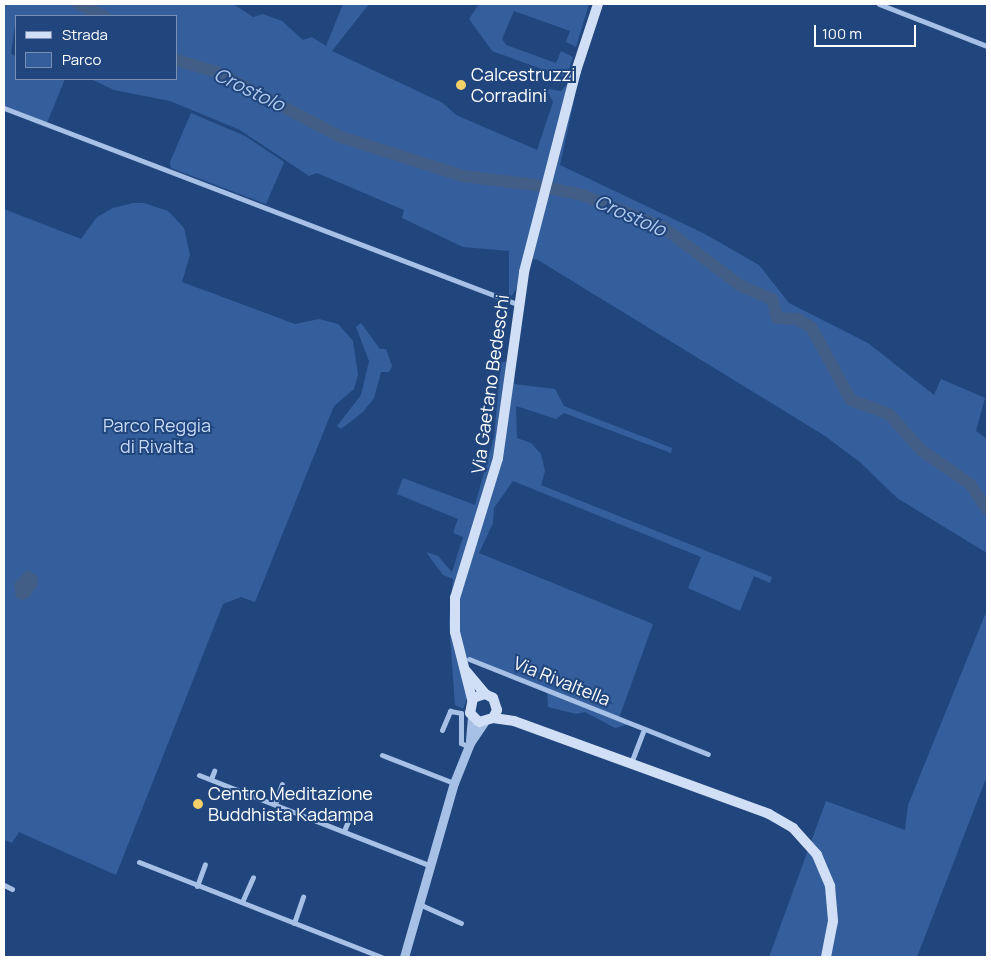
<!DOCTYPE html>
<html>
<head>
<meta charset="utf-8">
<style>
  body { margin:0 }
  #map { position:relative; width:991px; height:961px; overflow:hidden; background:#21467e; font-family:Manrope,sans-serif }
  div>[style] { position:absolute }
  .green>* { inset:0; background:#355f9c }
  .water>* { inset:0; background:#425d86 }
  .river>* { height:12px; margin:-6px; padding:0 6px; transform-origin:6px; border-radius:6px; background:#425d86 }
  .minor>* { height:5px; margin:-2.5px; padding:0 2.5px; transform-origin:2.5px; border-radius:2.5px; background:#a6c0e6 }
  .tertiary>* { height:9px; margin:-4.5px; padding:0 4.5px; transform-origin:4.5px; border-radius:4.5px; background:#a6c0e6 }
  .secondary>* { height:10px; margin:-5px; padding:0 5px; transform-origin:5px; border-radius:5px; background:#d0dff5 }
  .dots>* { width:14px; height:14px; translate:-50% -50%; box-sizing:border-box; border:2px solid #21467e; border-radius:50% }
  span { translate:-50% -50%; white-space:nowrap; text-align:center; line-height:1.15; -webkit-text-stroke:4px #21467e; paint-order:stroke }
  .poi-label { font-size:18px; color:#fff }
  .left { translate:0 -50%; text-align:left }
  .street-label { font-size:18px; color:#fff }
  .park-label { font-size:18px; color:#c9dbf5 }
  .water-label { font-size:19px; color:#b1caee; font-style:italic }
  .frame { position:absolute; inset:0; border:5px solid #fff; pointer-events:none }
  .legend { position:absolute; left:15px; top:15px; width:162px; height:65px; box-sizing:border-box; background:#21467e; border:1px solid #7a90b2; margin:0; padding:6px 9px; list-style:none; font-size:15px; color:#fff }
  .legend li { display:flex; align-items:center; gap:10px; height:25px }
  .legend b { width:25px; border:1px solid #7a90b2 }
  .scale { position:absolute; left:814px; top:25px; width:102px; height:22px; box-sizing:border-box; border:2px solid #fff; border-top:0; padding-left:6px; font-size:15px; line-height:18px; white-space:nowrap; color:#fff; -webkit-text-stroke:4px #21467e; paint-order:stroke }
</style>
</head>
<body>
<div id="map">
  <div class="green">
    <div style="clip-path:polygon(4px 4px,233px 4px,253px 17px,263px 14px,282px 21px,303px 40px,312px 37px,326px 46px,343px 4px,369px 4px,332px 51px,443px 103px,456px 115px,537px 150px,553px 102px,548px 92px,549px 89px,561px 91px,574px 77px,575px 96px,560px 165px,703px 233px,759px 265px,789px 303px,868px 343px,934px 395px,941px 379px,985px 398px,976px 431px,987px 439px,987px 553px,897px 498px,861px 463px,825px 436px,538px 260px,523px 257px,517px 287px,509px 301px,509px 251px,463px 247px,402px 218px,404px 210px,317px 173px,309px 176px,240px 130px,170px 101px,114px 90px,91px 79px,176px 79px,176px 16px,16px 16px,11px 54px,16px 56px,16px 79px,65px 79px,47px 123px,4px 108px)"></div>
    <div style="clip-path:polygon(479px 4px,589px 4px,576px 47px,566px 42px,570px 31px,514px 11px,502px 39px,506px 45px,556px 63px,561px 51px,573px 57px,566px 78px,492px 51px,469px 19px)"></div>
    <div style="clip-path:polygon(191px 113px,245px 136px,284px 162px,266px 204px,171px 168px,170px 162px)"></div>
    <div style="clip-path:polygon(133px 203px,144px 203px,168px 211px,184px 228px,190px 255px,182px 282px,295px 324px,319px 319px,338px 324px,353px 341px,358px 375px,354px 389px,334px 406px,255px 602px,241px 597px,223px 604px,116px 875px,19px 832px,12px 843px,4px 840px,4px 209px,81px 239px,97px 217px,113px 208px)"></div>
    <div style="clip-path:polygon(361px 323px,380px 349px,386px 349px,392px 366px,389px 372px,381px 372px,374px 398px,363px 412px,341px 429px,337px 426px,361px 395px,369px 361px,356px 327px)"></div>
    <div style="clip-path:polygon(501px 362px,516px 362px,514px 384px,555px 389px,564px 406px,672px 448px,671px 453px,564px 413px,556px 419px,516px 406px,517px 438px,531px 443px,541px 454px,545px 471px,541px 485px,772px 577px,770px 583px,754px 576px,740px 611px,688px 588px,701px 557px,513px 481px,494px 508px,493px 523px,479px 553px,653px 624px,619px 718px,630px 724px,615px 728px,585px 712px,576px 714px,548px 707px,547px 690px,468px 660px,471px 687px,463px 709px,455px 705px,449px 622px,453px 579px,443px 575px,426px 552px,438px 556px,452px 572px,463px 537px,453px 533px,458px 519px,397px 494px,403px 478px,475px 505px,494px 437px)"></div>
    <div style="clip-path:polygon(987px 610px,987px 776px,917px 957px,769px 957px,826px 801px,905px 830px,908px 805px)"></div>
  </div>
  <div class="water">
    <div style="clip-path:polygon(27px 570px,37px 576px,38px 584px,29px 597px,22px 600px,16px 598px,14px 584px)"></div>
  </div>
  <div class="river">
    <div style="left:78px;top:4px;width:29px;rotate:25deg"></div>
    <div style="left:176px;top:60px;width:43px;rotate:16.3deg"></div>
    <div style="left:217px;top:72px;width:140px;rotate:27.7deg"></div>
    <div style="left:341px;top:137px;width:128px;rotate:17.7deg"></div>
    <div style="left:463px;top:176px;width:73px;rotate:7.1deg"></div>
    <div style="left:535px;top:185px;width:49px;rotate:11.8deg"></div>
    <div style="left:583px;top:195px;width:87px;rotate:22.2deg"></div>
    <div style="left:664px;top:228px;width:96px;rotate:37deg"></div>
    <div style="left:741px;top:286px;width:34px;rotate:23deg"></div>
    <div style="left:772px;top:299px;width:20px;rotate:75deg"></div>
    <div style="left:777px;top:318px;width:20px;rotate:3deg"></div>
    <div style="left:797px;top:319px;width:16px;rotate:30deg"></div>
    <div style="left:811px;top:327px;width:83px;rotate:61.3deg"></div>
    <div style="left:851px;top:400px;width:40px;rotate:20.2deg"></div>
    <div style="left:889px;top:414px;width:48px;rotate:48.4deg"></div>
    <div style="left:921px;top:450px;width:60px;rotate:34.8deg"></div>
    <div style="left:970px;top:484px;width:30px;rotate:56deg"></div>
  </div>
  <div class="minor">
    <div style="left:879px;top:4px;width:116px;rotate:21.3deg"></div>
    <div style="left:4px;top:108px;width:549px;rotate:20.91deg"></div>
    <div style="left:469px;top:659px;width:257px;rotate:21.7deg"></div>
    <div style="left:442px;top:730px;width:21px;rotate:-67deg"></div>
    <div style="left:450px;top:711px;width:11px;rotate:10deg"></div>
    <div style="left:461px;top:713px;width:30px;rotate:90deg"></div>
    <div style="left:461px;top:743px;width:9px;rotate:27deg"></div>
    <div style="left:382px;top:755px;width:77px;rotate:21.3deg"></div>
    <div style="left:631px;top:763px;width:36px;rotate:-69deg"></div>
    <div style="left:199px;top:775px;width:247px;rotate:21.4deg"></div>
    <div style="left:211px;top:779px;width:9px;rotate:-69deg"></div>
    <div style="left:275px;top:804px;width:21px;rotate:-71deg"></div>
    <div style="left:344px;top:831px;width:18px;rotate:-68deg"></div>
    <div style="left:139px;top:862px;width:261px;rotate:21.4deg"></div>
    <div style="left:4px;top:885px;width:9px;rotate:27deg"></div>
    <div style="left:197px;top:886px;width:23px;rotate:-70deg"></div>
    <div style="left:242px;top:902px;width:27px;rotate:-66deg"></div>
    <div style="left:419px;top:904px;width:46px;rotate:24.3deg"></div>
    <div style="left:294px;top:923px;width:28px;rotate:-71deg"></div>
  </div>
  <div class="tertiary">
    <div style="left:470px;top:740px;width:23px;rotate:-85deg"></div>
    <div style="left:404px;top:957px;width:181px;rotate:-74deg"></div>
    <div style="left:454px;top:783px;width:43px;rotate:-68.2deg"></div>
    <div style="left:470px;top:743px;width:25px;rotate:-56deg"></div>
  </div>
  <div class="secondary">
    <div style="left:466px;top:671px;width:30px;rotate:50deg"></div>
    <div style="left:472px;top:699px;width:69px;rotate:-104.2deg"></div>
    <div style="left:455px;top:632px;width:34px;rotate:-90deg"></div>
    <div style="left:455px;top:598px;width:146px;rotate:-72.9deg"></div>
    <div style="left:498px;top:458px;width:188px;rotate:-82deg"></div>
    <div style="left:524px;top:272px;width:208px;rotate:-75.5deg"></div>
    <div style="left:576px;top:71px;width:71px;rotate:-71.8deg"></div>
    <div style="left:493px;top:718px;width:9px;rotate:-63deg"></div>
    <div style="left:497px;top:710px;width:13px;rotate:-108deg"></div>
    <div style="left:493px;top:698px;width:9px;rotate:-153deg"></div>
    <div style="left:485px;top:694px;width:13px;rotate:162deg"></div>
    <div style="left:473px;top:698px;width:15px;rotate:101deg"></div>
    <div style="left:470px;top:713px;width:13px;rotate:45deg"></div>
    <div style="left:479px;top:722px;width:15px;rotate:-16deg"></div>
    <div style="left:493px;top:718px;width:21px;rotate:8deg"></div>
    <div style="left:514px;top:721px;width:271px;rotate:20deg"></div>
    <div style="left:769px;top:814px;width:28px;rotate:30deg"></div>
    <div style="left:793px;top:828px;width:36px;rotate:48deg"></div>
    <div style="left:817px;top:855px;width:34px;rotate:67deg"></div>
    <div style="left:830px;top:886px;width:35px;rotate:85deg"></div>
    <div style="left:833px;top:921px;width:37px;rotate:101deg"></div>
  </div>
  <div class="dots">
    <div style="left:461px;top:85px;background:#f3d068"></div>
    <div style="left:198px;top:804px;background:#f3d068"></div>
  </div>
  <div class="poi-label">
    <span class="left" style="left:471px;top:85px">Calcestruzzi<br>Corradini</span>
    <span class="left" style="left:208px;top:804px">Centro Meditazione<br>Buddhista Kadampa</span>
  </div>
  <div class="street-label">
    <span style="left:490px;top:384px;rotate:-82deg">Via Gaetano Bedeschi</span>
    <span style="left:562px;top:681px;rotate:22deg">Via Rivaltella</span>
  </div>
  <div class="park-label">
    <span style="left:157px;top:436px">Parco Reggia<br>di Rivalta</span>
  </div>
  <div class="water-label">
    <span style="left:249px;top:90px;rotate:26deg">Crostolo</span>
    <span style="left:630px;top:216px;rotate:24deg">Crostolo</span>
  </div>
  <div class="frame"></div>
  <ul class="legend">
  <li><b style="height:6px;background:#d0dff5"></b>Strada</li>
  <li><b style="height:14px;background:#355f9c"></b>Parco</li>
  </ul>
  <div class="scale">100 m</div>
</div>
</body>
</html>
